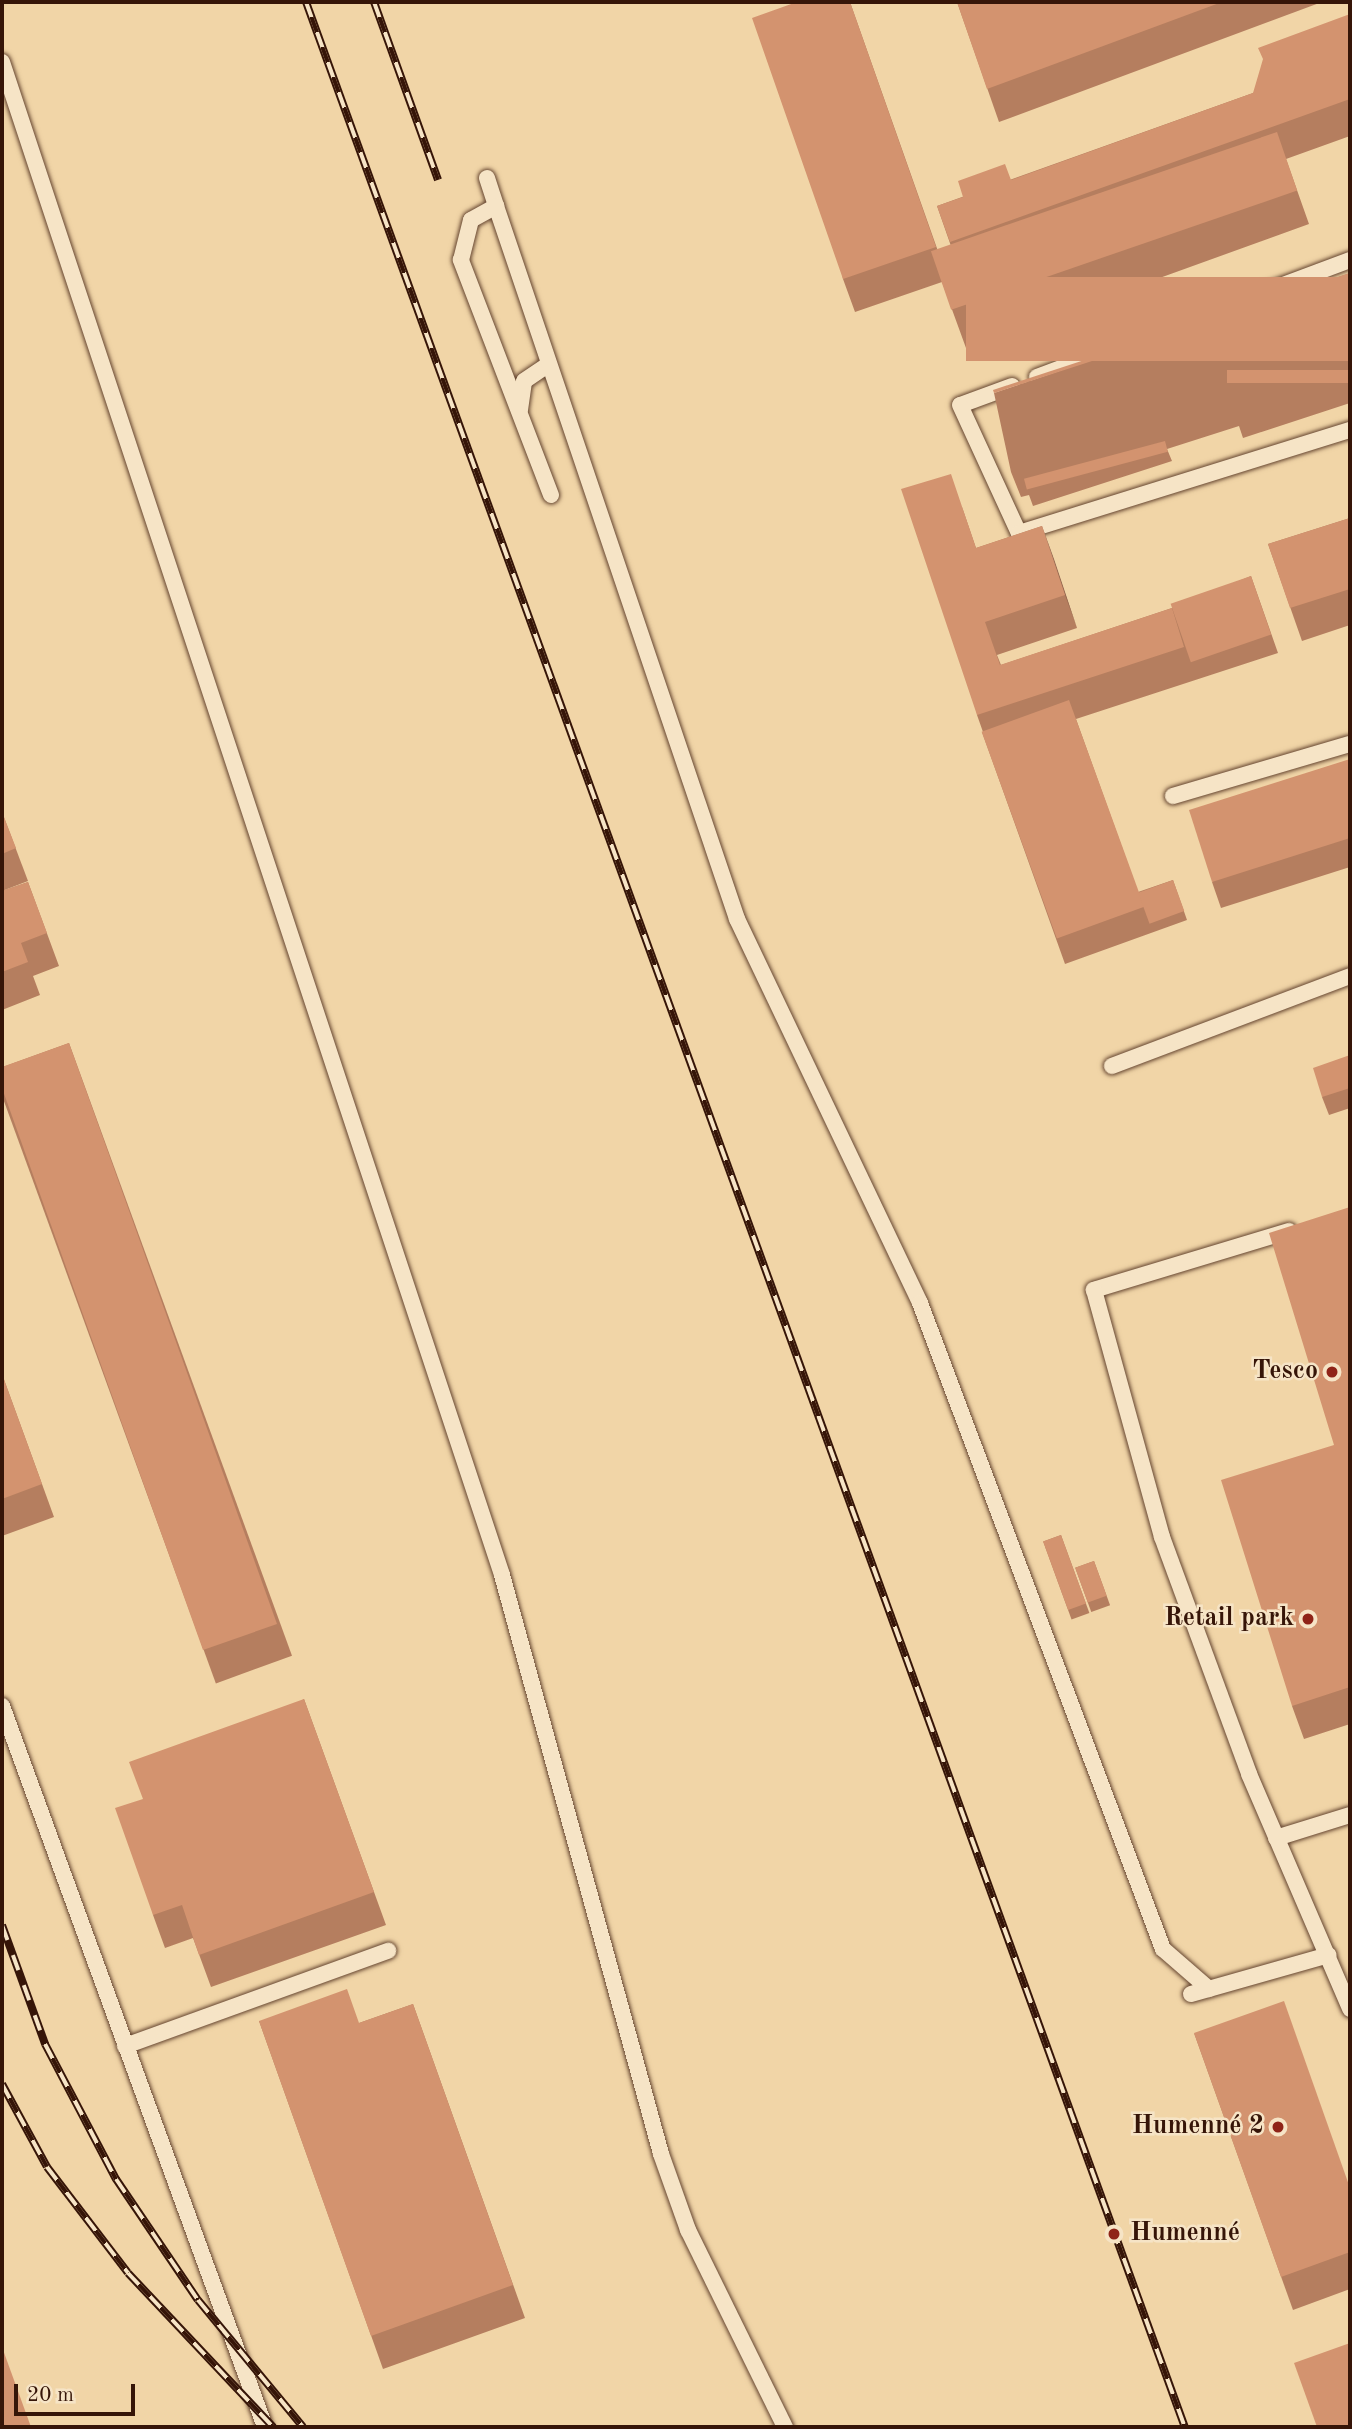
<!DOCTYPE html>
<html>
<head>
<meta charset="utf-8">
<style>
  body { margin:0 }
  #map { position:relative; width:1352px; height:2429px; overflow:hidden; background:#f1d5a7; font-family:"Old Standard TT",serif }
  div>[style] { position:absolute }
  .roads { filter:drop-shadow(0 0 2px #654530) drop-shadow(0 0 2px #654530) }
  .service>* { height:16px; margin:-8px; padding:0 8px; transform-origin:8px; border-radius:8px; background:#f6e4c6 }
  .rail>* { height:8px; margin-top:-4px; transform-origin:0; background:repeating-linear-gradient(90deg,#f6e4c6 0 16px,#361508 0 32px); box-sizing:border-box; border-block:2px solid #361508 }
  .wall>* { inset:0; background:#b57e5f; transform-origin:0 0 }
  .shaded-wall>* { inset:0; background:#94674e }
  .building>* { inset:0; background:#d3936f; transform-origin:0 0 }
  .dots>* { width:19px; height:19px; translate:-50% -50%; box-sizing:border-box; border:4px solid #f6e4c6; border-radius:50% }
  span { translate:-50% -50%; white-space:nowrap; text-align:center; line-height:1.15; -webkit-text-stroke:5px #f6e4c6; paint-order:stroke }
  .poi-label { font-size:26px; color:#361508; font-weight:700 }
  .right { translate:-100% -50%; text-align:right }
  .left { translate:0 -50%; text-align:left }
  .frame { position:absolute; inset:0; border:4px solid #361508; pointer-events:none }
  .scale { position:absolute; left:14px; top:2384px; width:121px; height:32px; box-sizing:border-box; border:4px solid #361508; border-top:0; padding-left:9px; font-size:21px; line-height:24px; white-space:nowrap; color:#361508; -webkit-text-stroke:5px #f6e4c6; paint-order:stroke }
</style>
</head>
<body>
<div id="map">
  <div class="roads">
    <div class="service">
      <div style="left:2px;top:62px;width:1593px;rotate:71.71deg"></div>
      <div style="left:502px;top:1575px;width:600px;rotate:74.64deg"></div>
      <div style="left:661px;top:2154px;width:81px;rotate:70.4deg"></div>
      <div style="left:688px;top:2230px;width:220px;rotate:63.8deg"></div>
      <div style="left:487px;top:178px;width:29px;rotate:72deg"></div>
      <div style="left:1037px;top:377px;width:334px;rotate:-20.5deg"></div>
      <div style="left:1012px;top:386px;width:55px;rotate:159.9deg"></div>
      <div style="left:960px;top:405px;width:141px;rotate:65.3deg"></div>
      <div style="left:1019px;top:533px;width:347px;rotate:-17.3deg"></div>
      <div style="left:520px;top:410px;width:29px;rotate:-82deg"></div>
      <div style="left:524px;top:381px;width:30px;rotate:-34deg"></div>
      <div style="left:551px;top:495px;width:252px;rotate:-111deg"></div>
      <div style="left:461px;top:260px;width:41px;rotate:-76deg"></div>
      <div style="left:471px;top:220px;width:29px;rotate:-29deg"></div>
      <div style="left:496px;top:206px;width:753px;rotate:71.32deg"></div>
      <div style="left:737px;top:919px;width:425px;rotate:64.5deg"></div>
      <div style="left:920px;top:1303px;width:690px;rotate:69.39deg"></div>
      <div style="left:1163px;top:1949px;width:61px;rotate:41deg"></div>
      <div style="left:1173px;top:796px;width:184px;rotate:-16.4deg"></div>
      <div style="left:1112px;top:1066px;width:254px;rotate:-20.7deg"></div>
      <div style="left:1289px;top:1231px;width:204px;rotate:163.2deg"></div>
      <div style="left:1094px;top:1290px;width:256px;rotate:74.6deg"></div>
      <div style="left:1162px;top:1537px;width:252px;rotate:69.8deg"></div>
      <div style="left:1249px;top:1774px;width:256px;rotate:66.7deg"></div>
      <div style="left:2px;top:1706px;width:767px;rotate:69.96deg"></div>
      <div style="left:1276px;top:1838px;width:77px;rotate:-17.3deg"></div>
      <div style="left:1191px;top:1994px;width:143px;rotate:-15.8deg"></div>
      <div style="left:125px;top:2046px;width:280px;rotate:-19.9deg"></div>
    </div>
  </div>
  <div class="rail">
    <div style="left:306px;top:2px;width:2579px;rotate:70.08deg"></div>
    <div style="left:374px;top:2px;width:189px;rotate:70.2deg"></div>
    <div style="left:2px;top:1925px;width:127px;rotate:70.1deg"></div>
    <div style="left:45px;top:2044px;width:153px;rotate:62.3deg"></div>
    <div style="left:116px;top:2179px;width:146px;rotate:55.9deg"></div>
    <div style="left:198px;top:2300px;width:165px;rotate:50.4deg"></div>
    <div style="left:2px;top:2084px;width:94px;rotate:61.5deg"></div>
    <div style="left:47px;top:2167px;width:133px;rotate:52.6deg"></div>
    <div style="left:128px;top:2273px;width:212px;rotate:46.7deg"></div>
  </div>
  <div class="wall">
    <div style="clip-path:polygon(850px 2px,939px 254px,952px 249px,937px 206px,1253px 93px,1350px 14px,1350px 136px,1286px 159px,1309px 224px,966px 348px,942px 282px,855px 312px,843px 279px,794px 3px)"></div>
    <div style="clip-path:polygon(957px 2px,1322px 2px,999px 122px)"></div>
    <div style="clip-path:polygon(1350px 273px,1350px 403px,1243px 438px,1239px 426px,1167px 449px,1172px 461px,1033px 506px,1029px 495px,1021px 497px,1011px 472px,994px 393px)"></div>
    <div style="clip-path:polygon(962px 507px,976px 548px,1042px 526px,1077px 628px,997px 655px,1001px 665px,1172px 608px,1251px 576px,1278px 653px,1076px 719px,1138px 892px,1173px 880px,1187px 920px,1065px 964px,982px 732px,983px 732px,977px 715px)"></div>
    <div style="clip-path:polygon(1350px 518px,1350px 625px,1302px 641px,1268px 544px)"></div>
    <div style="clip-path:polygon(1350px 759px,1350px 867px,1221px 908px,1212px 882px)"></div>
    <div style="clip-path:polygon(2px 812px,28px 881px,2px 891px)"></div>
    <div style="clip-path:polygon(28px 882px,59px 966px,33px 976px,40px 995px,2px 1010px,2px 891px)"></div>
    <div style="left:69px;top:1043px;width:652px;height:81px;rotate:70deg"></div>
    <div style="clip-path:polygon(1350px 1055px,1350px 1108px,1329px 1115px,1322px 1097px)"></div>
    <div style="clip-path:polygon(1350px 1207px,1350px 1724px,1304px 1739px,1292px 1706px,1334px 1445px)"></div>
    <div style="clip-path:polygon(2px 1374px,54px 1517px,2px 1536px)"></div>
    <div style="left:1061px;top:1535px;width:83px;height:19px;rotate:70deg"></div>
    <div style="left:1094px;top:1561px;width:47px;height:20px;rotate:70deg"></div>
    <div style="clip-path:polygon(304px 1699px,386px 1925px,211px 1987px,193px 1938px,165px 1948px,153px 1915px,143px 1799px)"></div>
    <div style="clip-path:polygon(413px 2004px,525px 2318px,383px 2369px,259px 2021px,359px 2023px)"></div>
    <div style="clip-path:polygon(1194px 2033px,1350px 2187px,1350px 2289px,1293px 2310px)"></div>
  </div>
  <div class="shaded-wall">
    <div style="clip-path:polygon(1042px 526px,1054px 559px,1077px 628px,1065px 595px)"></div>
  </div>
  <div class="building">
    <div style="clip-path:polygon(794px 2px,850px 2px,936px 247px,843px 279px,752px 18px,794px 3px)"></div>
    <div style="clip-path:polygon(957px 2px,1222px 2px,987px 89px)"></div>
    <div style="clip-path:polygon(1350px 14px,1350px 99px,950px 242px,937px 206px,963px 197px,958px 181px,1005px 164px,1011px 180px,1253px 93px,1263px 59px,1258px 48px)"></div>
    <div style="left:1277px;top:132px;width:62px;height:366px;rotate:71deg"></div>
    <div style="clip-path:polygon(1350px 273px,1350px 277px,994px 393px,993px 390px)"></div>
    <div style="left:1350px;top:277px;width:84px;height:384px;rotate:90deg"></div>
    <div style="left:1350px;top:370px;width:13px;height:123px;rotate:90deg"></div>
    <div style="left:1165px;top:441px;width:11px;height:146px;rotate:75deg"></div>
    <div style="clip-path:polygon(951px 474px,976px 548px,1042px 526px,1065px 595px,985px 622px,1000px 665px,1172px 608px,1184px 647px,977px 715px,901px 489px)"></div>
    <div style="clip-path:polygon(1350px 518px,1350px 589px,1290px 608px,1268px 544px)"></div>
    <div style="left:1251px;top:576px;width:62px;height:85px;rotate:71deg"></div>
    <div style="left:1069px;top:700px;width:220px;height:93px;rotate:70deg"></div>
    <div style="clip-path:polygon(1350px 759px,1350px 838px,1212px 882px,1189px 810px)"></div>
    <div style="clip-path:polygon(2px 812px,16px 848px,2px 854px)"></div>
    <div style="left:1173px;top:880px;width:33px;height:37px;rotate:70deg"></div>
    <div style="clip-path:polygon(28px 882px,47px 933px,21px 943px,28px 962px,2px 972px,2px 891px)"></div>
    <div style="clip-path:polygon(69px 1043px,277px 1624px,203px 1650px,2px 1088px,2px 1067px)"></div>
    <div style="clip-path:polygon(1350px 1055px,1350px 1088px,1322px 1097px,1313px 1068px)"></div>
    <div style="clip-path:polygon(1350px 1207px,1350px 1687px,1292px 1706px,1221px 1480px,1334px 1445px,1269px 1233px)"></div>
    <div style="clip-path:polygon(2px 1374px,42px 1484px,2px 1499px)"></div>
    <div style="left:1061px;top:1535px;width:73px;height:19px;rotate:70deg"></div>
    <div style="left:1094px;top:1561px;width:37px;height:20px;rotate:70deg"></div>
    <div style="clip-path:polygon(304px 1699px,374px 1892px,199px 1955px,182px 1905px,153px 1915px,115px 1808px,143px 1799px,129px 1762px)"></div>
    <div style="clip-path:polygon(347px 1989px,359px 2023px,413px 2004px,513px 2285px,371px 2336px,259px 2021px)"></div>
    <div style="clip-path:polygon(1284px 2001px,1350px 2188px,1350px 2252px,1281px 2277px,1194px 2033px)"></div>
    <div style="clip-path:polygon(1350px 2343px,1350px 2427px,1317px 2427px,1294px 2363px)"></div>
    <div style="clip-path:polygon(2px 2347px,31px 2427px,2px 2427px)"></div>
  </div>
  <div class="dots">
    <div style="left:1332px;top:1372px;background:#8f2418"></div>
    <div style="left:1308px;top:1619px;background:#8f2418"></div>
    <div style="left:1278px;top:2127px;background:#8f2418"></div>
    <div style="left:1114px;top:2234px;background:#8f2418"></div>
  </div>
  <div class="poi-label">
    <span class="right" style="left:1318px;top:1372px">Tesco</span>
    <span class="right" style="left:1294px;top:1619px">Retail park</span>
    <span class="right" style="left:1264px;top:2127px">Humenné 2</span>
    <span class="left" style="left:1130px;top:2234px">Humenné</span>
  </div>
  <div class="frame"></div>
  <div class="scale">20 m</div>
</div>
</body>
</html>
